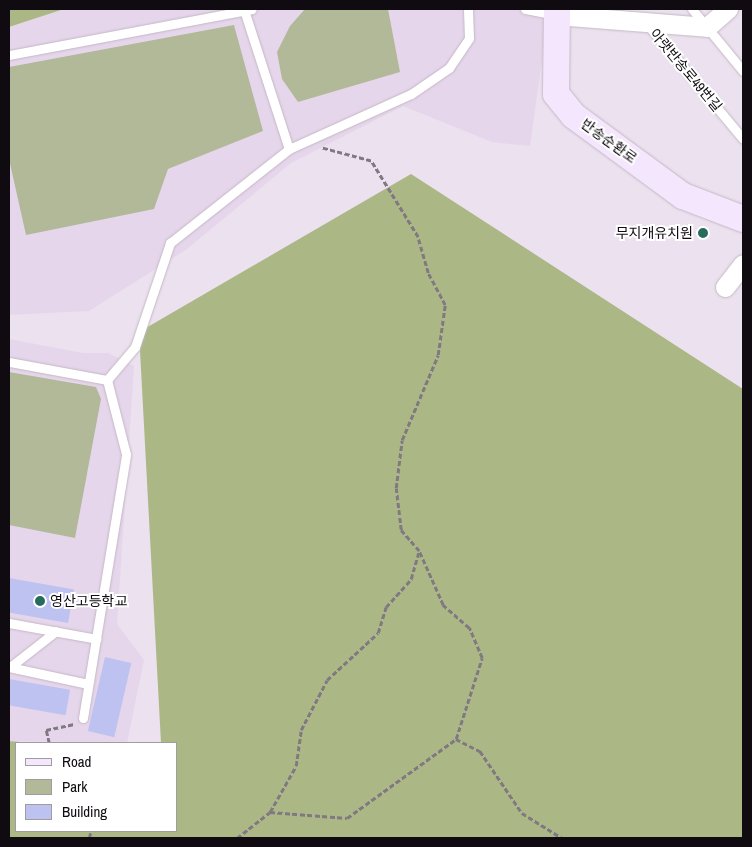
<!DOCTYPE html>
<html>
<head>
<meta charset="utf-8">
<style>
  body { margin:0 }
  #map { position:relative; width:752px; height:847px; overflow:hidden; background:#ece1ef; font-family:"Archivo Narrow","Noto Sans KR",sans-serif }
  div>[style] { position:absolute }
  .built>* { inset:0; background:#e6d6eb }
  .green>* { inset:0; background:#b1b998 }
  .forest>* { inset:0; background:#acb786 }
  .building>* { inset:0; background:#bec2f1; transform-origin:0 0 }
  .path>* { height:2.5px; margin-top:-1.25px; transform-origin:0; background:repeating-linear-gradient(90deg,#807982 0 5px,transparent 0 7.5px) }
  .roads { filter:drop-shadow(0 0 1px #c3b8c5) drop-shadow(0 0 1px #c3b8c5) }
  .lane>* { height:9px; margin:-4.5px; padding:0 4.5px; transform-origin:4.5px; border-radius:4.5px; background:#fff }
  .street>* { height:19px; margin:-9.5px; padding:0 9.5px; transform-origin:9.5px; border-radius:9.5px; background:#fff }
  .secondary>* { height:26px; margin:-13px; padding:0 13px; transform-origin:13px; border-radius:13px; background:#f4e6fc }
  .dots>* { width:14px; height:14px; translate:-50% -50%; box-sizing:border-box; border:2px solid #fff; border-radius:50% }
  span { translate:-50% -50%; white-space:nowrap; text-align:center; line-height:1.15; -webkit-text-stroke:4px #fff; paint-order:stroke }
  .street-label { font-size:14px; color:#0f0b10 }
  .poi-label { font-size:14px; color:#0f0b10 }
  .right { translate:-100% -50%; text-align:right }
  .left { translate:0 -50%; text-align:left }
  .frame { position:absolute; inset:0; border:10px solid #0f0b10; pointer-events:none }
  .legend { position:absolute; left:15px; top:742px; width:162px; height:90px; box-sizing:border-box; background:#fff; border:1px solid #9f9d9f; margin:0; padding:6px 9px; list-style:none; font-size:15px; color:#0f0b10 }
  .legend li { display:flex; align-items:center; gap:10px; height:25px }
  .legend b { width:25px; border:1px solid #9f9d9f }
</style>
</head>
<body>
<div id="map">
  <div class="built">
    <div style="clip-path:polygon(64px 9px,549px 9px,530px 146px,492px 142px,403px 106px,291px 163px,187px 249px,89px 311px,9px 315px,9px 27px)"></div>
    <div style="clip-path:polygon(9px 339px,83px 353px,108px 353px,134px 366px,117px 624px,144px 660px,127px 743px,9px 741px)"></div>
  </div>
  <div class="green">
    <div style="clip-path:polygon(305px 9px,388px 9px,400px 72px,298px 102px,282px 79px,277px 52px,290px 26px)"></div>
    <div style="clip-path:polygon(234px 25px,263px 131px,168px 169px,154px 209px,26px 235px,9px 159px,9px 67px)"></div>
    <div style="clip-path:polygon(9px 372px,96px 387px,101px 399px,75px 538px,9px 525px)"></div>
  </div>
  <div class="forest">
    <div style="clip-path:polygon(9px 9px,64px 9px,9px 27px)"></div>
    <div style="clip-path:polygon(411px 174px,743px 389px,743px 838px,9px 838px,9px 741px,32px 743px,16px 743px,16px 831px,176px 831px,176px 743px,161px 743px,139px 332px)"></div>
  </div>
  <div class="building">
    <div style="left:9px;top:578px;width:66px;height:34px;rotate:10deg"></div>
    <div style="left:105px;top:657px;width:27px;height:76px;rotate:13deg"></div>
    <div style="left:9px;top:679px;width:62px;height:26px;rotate:10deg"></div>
  </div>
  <div class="path">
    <div style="left:456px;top:739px;width:27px;rotate:27deg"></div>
    <div style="left:480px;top:751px;width:75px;rotate:55.9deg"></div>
    <div style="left:522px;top:813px;width:47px;rotate:32deg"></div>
    <div style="left:49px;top:743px;width:13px;rotate:-103deg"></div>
    <div style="left:46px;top:730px;width:29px;rotate:-12deg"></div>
    <div style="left:270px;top:812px;width:77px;rotate:4.5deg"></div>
    <div style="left:347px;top:818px;width:135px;rotate:-35.9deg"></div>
    <div style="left:456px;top:739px;width:85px;rotate:-72.2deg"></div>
    <div style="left:482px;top:658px;width:33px;rotate:-113deg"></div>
    <div style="left:469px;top:628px;width:35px;rotate:-139deg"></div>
    <div style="left:443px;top:605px;width:59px;rotate:-114deg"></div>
    <div style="left:419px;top:551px;width:28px;rotate:-131deg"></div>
    <div style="left:401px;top:530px;width:42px;rotate:-96.8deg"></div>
    <div style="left:396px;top:488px;width:48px;rotate:-82.9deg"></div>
    <div style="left:402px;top:440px;width:92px;rotate:-67deg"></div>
    <div style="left:438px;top:355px;width:50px;rotate:-82deg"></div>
    <div style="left:445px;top:305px;width:36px;rotate:-118deg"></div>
    <div style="left:428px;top:273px;width:37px;rotate:-106deg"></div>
    <div style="left:418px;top:237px;width:89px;rotate:-121.7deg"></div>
    <div style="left:371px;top:161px;width:51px;rotate:-165.1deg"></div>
    <div style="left:89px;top:838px;width:7px;rotate:-74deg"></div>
    <div style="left:237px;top:838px;width:42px;rotate:-38.2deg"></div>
    <div style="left:270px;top:812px;width:53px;rotate:-60.5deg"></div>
    <div style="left:296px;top:766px;width:36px;rotate:-82deg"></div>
    <div style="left:301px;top:730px;width:56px;rotate:-62.5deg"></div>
    <div style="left:327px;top:680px;width:69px;rotate:-42.7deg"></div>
    <div style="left:378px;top:633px;width:27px;rotate:-73deg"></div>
    <div style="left:386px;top:607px;width:38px;rotate:-48deg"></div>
    <div style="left:411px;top:579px;width:29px;rotate:-74deg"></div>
  </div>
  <div class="roads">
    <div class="lane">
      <div style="left:525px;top:9px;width:31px;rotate:11deg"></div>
      <div style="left:692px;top:9px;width:80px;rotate:50.6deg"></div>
      <div style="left:244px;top:10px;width:146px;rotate:72.1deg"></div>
      <div style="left:648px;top:25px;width:148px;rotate:50.2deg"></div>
      <div style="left:9px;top:55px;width:247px;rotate:-10.7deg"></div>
      <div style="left:9px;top:362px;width:100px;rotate:10.4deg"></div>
      <div style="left:9px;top:623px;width:89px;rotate:10.3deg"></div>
      <div style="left:9px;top:667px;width:81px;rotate:12.1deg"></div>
      <div style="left:10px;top:667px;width:58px;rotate:-38deg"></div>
      <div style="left:83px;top:718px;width:267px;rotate:-80.7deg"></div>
      <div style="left:126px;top:454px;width:76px;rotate:-104.4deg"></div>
      <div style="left:107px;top:380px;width:43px;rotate:-49.7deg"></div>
      <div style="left:135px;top:347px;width:110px;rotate:-71.4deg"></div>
      <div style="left:170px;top:243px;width:152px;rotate:-38.3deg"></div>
      <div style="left:289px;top:149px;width:134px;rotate:-24.3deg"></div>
      <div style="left:411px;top:94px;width:46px;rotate:-34.4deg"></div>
      <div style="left:449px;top:68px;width:36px;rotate:-56deg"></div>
      <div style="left:469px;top:38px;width:29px;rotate:-92deg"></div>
    </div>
    <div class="street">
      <div style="left:556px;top:15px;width:151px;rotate:4.5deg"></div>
      <div style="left:707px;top:27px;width:28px;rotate:-41deg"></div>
      <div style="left:725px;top:287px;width:29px;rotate:-52deg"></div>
    </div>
    <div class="secondary">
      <div style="left:557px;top:9px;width:85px;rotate:90.7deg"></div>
      <div style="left:556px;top:94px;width:28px;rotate:51deg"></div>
      <div style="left:574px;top:116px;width:135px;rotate:36.3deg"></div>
      <div style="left:683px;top:196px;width:64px;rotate:21deg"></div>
    </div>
  </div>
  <div class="dots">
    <div style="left:703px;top:233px;background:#276b5c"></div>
    <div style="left:40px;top:601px;background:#276b5c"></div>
  </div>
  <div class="street-label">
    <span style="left:686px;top:70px;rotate:50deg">아랫반송로49번길</span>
    <span style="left:609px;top:141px;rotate:36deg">반송순환로</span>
  </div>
  <div class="poi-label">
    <span class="right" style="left:693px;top:233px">무지개유치원</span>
    <span class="left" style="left:50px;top:601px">영산고등학교</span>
  </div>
  <div class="frame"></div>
  <ul class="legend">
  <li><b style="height:6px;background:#f4e6fc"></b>Road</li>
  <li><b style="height:14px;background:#b1b998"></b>Park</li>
  <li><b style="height:14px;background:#bec2f1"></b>Building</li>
  </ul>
</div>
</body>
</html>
